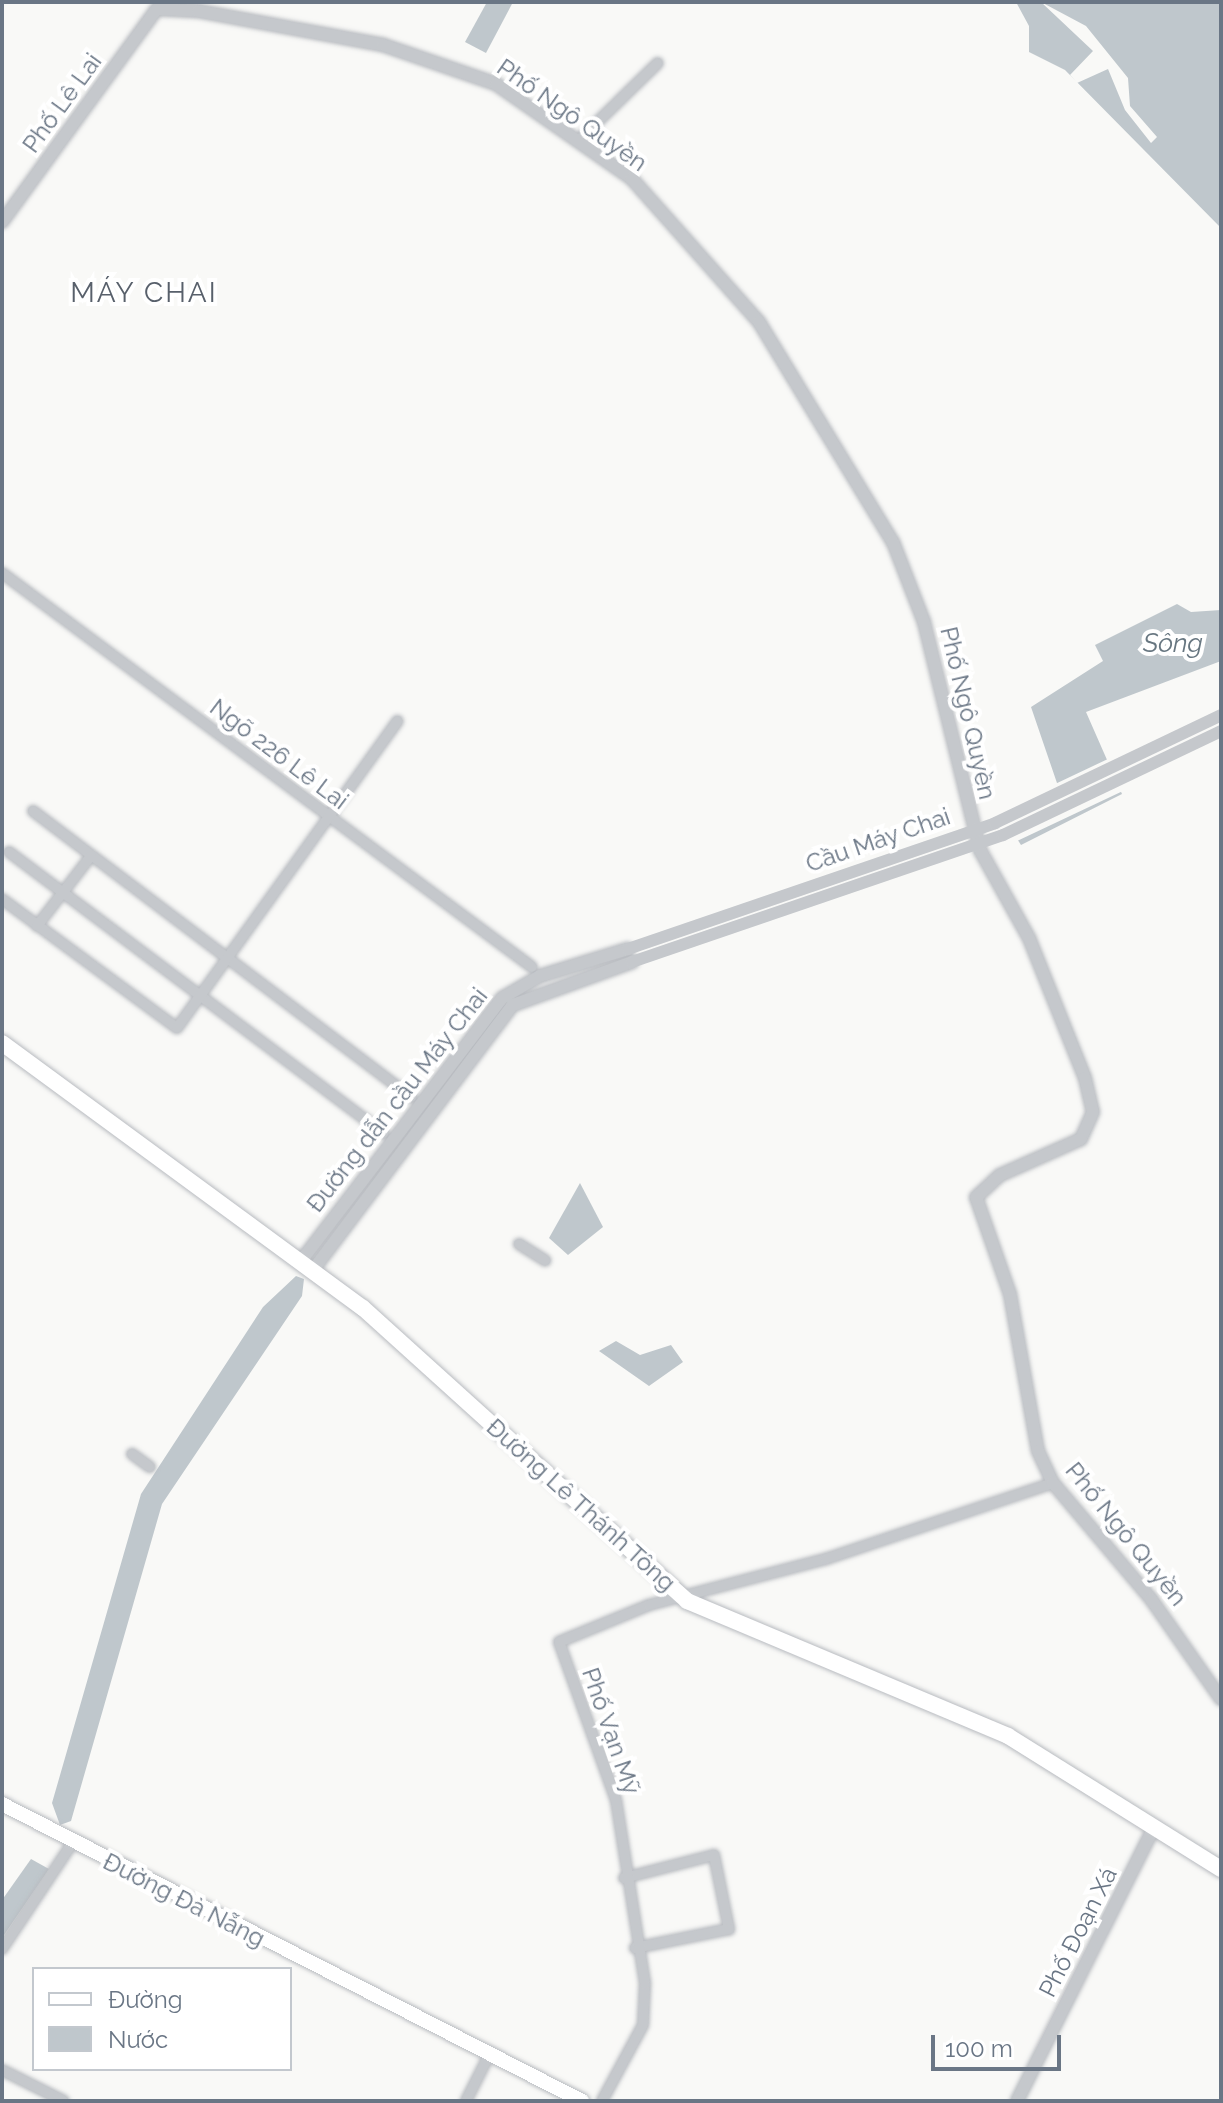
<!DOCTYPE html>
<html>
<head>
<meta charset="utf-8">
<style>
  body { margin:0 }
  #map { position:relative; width:1223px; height:2103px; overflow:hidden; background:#f9f9f7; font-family:Raleway,sans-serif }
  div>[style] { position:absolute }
  .water>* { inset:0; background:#bfc7cc }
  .pier>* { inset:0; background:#f9f9f7 }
  .roads { filter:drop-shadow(0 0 2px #b8bbc0) drop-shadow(0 0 2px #b8bbc0) }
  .minor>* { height:10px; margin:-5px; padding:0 5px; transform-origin:5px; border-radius:5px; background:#c5c8cc }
  .tertiary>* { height:12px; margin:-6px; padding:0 6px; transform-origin:6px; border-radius:6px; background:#c5c8cc }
  .secondary>* { height:14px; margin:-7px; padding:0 7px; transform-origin:7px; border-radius:7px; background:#fff }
  .primary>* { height:16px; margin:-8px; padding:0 8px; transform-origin:8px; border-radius:8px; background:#fff }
  .tertiary-bridge>* { height:12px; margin:-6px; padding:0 6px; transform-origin:6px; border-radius:6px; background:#c5c8cc }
  span { translate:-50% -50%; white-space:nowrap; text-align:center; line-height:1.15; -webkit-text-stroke:8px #fff; paint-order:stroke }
  .street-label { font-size:24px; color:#6a7685 }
  .water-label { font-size:26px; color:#677680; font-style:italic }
  .quarter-label { font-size:28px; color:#58606b; letter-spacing:2px }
  .frame { position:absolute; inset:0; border:4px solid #6a7685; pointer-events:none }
  .legend { position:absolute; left:32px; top:1967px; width:260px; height:104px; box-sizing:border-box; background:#fff; border:2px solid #c3c8ce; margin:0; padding:10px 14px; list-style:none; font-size:24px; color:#6a7685 }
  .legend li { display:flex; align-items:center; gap:16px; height:40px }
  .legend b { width:40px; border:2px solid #c3c8ce }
  .scale { position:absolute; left:931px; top:2035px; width:130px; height:36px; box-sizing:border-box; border:4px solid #6a7685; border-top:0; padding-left:10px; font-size:24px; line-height:28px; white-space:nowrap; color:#6a7685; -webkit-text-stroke:6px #fff; paint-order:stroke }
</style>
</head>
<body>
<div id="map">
  <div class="water">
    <div style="clip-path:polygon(487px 2px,513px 2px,486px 53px,465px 42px)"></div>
    <div style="clip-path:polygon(1016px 2px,1221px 2px,1221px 228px,1065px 70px,1029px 52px,1029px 26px)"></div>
    <div style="clip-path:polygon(1177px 604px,1191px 612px,1221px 610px,1221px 661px,1086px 712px,1122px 794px,1021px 845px,1008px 825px,1058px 786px,1031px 707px,1103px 661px,1095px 645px)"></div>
    <div style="clip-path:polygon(580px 1183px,603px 1227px,568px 1255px,549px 1238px)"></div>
    <div style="clip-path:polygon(296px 1276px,304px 1279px,302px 1296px,162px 1504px,71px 1821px,60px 1825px,52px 1803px,141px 1494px,263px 1307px)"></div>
    <div style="clip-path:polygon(616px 1341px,640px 1355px,671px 1345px,683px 1362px,649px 1386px,599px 1351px)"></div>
    <div style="clip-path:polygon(31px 1859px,49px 1869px,2px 1938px,2px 1900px)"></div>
  </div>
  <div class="pier">
    <div style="clip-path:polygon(1041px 2px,1086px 26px,1128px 78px,1130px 106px,1157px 137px,1151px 143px,1125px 110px,1108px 69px,1077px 83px,1070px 75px,1093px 51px)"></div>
    <div style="clip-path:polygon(1110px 758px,1125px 790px,1015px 842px,1004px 823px,1049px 796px,1053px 785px)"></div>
  </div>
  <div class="roads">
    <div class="minor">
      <div style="left:579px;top:140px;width:110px;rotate:-44.3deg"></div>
      <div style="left:2px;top:573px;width:660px;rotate:36.63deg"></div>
      <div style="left:33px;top:811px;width:474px;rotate:37.1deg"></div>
      <div style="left:9px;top:852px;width:468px;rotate:36.9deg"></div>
      <div style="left:2px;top:899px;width:217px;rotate:36.4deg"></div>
      <div style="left:177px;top:1028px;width:378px;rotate:-54.3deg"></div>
      <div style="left:37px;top:926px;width:88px;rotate:-52.4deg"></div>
      <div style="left:519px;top:1244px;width:31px;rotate:32deg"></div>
      <div style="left:132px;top:1454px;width:22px;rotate:36deg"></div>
      <div style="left:624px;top:1878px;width:93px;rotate:-14.3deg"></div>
      <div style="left:714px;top:1855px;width:76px;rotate:78.5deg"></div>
      <div style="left:729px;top:1929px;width:96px;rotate:168.6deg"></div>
      <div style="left:2px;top:1949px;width:128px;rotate:-56.4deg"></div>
      <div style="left:2px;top:2070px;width:69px;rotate:26.6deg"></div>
      <div style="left:466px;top:2101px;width:51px;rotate:-63.4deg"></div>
      <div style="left:602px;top:2101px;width:86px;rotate:-61.7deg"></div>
      <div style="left:643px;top:2025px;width:42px;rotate:-87.3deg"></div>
      <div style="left:645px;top:1983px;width:185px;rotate:-99deg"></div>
      <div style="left:616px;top:1800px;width:168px;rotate:-109.8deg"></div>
      <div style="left:559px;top:1642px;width:97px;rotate:-22.3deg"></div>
      <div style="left:649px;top:1605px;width:183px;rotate:-14.6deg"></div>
      <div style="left:826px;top:1559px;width:239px;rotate:-18.5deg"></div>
    </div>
    <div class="tertiary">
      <div style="left:2px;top:222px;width:263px;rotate:-54deg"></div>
      <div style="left:157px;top:9px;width:41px;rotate:2.8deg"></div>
      <div style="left:198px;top:11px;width:188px;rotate:10.4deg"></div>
      <div style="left:383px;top:45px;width:120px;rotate:19deg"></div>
      <div style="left:496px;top:84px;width:166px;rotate:34.9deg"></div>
      <div style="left:632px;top:179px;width:191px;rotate:48.4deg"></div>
      <div style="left:759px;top:322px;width:258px;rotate:58.7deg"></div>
      <div style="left:893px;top:542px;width:86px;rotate:68.8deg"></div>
      <div style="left:924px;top:622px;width:235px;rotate:76.2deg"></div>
      <div style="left:980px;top:850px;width:101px;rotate:60.9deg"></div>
      <div style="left:1029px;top:938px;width:151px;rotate:68.2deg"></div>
      <div style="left:1085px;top:1078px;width:35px;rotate:77deg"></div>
      <div style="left:1093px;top:1112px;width:30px;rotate:114deg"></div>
      <div style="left:1081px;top:1139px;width:89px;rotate:156deg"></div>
      <div style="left:1000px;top:1175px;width:33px;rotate:137deg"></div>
      <div style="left:976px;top:1197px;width:103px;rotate:70.7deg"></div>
      <div style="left:1010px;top:1294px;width:159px;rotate:79.9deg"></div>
      <div style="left:1038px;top:1451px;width:35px;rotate:65deg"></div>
      <div style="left:1053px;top:1483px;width:152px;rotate:49.8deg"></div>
      <div style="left:1151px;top:1599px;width:122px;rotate:55deg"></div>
      <div style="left:301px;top:1261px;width:331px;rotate:-52.6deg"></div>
      <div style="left:502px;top:998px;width:44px;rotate:-30.1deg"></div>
      <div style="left:540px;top:976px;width:92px;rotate:-17.1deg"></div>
      <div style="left:313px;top:1270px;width:332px;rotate:-53deg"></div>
      <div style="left:513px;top:1005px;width:127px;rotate:-19.9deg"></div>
      <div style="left:1017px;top:2101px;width:308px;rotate:-63.4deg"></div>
    </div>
    <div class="secondary">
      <div style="left:2px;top:1804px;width:652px;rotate:27.12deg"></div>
    </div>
    <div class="primary">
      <div style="left:2px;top:1043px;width:448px;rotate:36.3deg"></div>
      <div style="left:363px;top:1308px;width:437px;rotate:42.1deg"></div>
      <div style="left:687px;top:1601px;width:348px;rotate:22.8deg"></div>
      <div style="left:1008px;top:1736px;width:251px;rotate:32deg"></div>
    </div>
  </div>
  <div class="tertiary-bridge">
    <div style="left:628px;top:949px;width:388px;rotate:-18.9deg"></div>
    <div style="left:995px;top:823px;width:250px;rotate:-25.5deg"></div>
    <div style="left:632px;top:962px;width:392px;rotate:-18.9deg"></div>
    <div style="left:1003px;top:835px;width:242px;rotate:-25.5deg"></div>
  </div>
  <div class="street-label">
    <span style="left:62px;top:103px;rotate:-54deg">Phố Lê Lai</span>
    <span style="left:572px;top:115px;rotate:35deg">Phố Ngô Quyền</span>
    <span style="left:968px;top:713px;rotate:77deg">Phố Ngô Quyền</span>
    <span style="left:279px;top:754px;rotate:37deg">Ngõ 226 Lê Lai</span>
    <span style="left:878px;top:840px;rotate:-19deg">Cầu Máy Chai</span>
    <span style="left:397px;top:1100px;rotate:-52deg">Đường dẫn cầu Máy Chai</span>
    <span style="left:581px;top:1505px;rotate:42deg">Đường Lê Thánh Tông</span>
    <span style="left:1126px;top:1534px;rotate:51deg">Phố Ngô Quyền</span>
    <span style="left:611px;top:1731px;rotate:71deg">Phố Vạn Mỹ</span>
    <span style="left:184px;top:1900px;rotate:27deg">Đường Đà Nẵng</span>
    <span style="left:1078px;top:1932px;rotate:-63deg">Phố Đoạn Xá</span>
  </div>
  <div class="water-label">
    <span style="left:1173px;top:644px">Sông</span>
  </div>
  <div class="quarter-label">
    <span style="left:144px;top:293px">MÁY CHAI</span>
  </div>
  <div class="frame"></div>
  <ul class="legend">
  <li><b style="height:10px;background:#fff"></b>Đường</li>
  <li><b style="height:22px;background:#bfc7cc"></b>Nước</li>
  </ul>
  <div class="scale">100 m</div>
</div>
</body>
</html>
